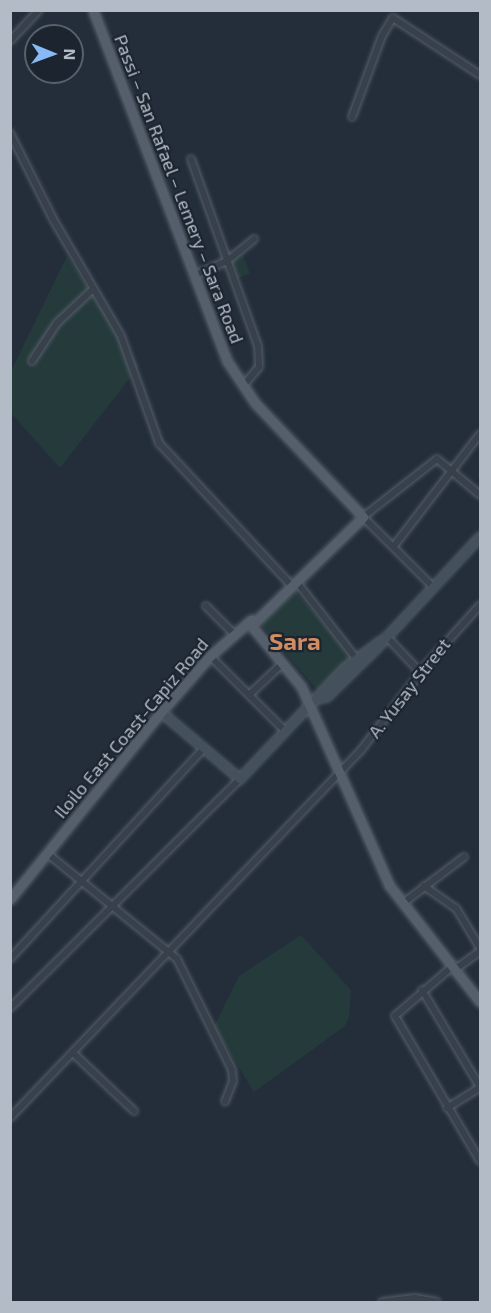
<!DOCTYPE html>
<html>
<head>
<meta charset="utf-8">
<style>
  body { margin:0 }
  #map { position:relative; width:491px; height:1313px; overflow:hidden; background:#232e3a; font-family:"Exo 2",sans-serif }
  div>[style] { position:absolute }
  .green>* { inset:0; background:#253a3b; transform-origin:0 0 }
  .roads { filter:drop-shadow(0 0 2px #555e68) drop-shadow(0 0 2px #555e68) }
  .street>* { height:6px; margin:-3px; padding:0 3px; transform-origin:3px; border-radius:3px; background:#37404b }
  .secondary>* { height:8px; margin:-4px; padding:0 4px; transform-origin:4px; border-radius:4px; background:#45505d }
  .primary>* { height:9px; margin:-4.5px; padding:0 4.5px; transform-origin:4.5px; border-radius:4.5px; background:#555f6b }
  span { translate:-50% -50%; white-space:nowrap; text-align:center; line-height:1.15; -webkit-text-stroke:4.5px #1c252f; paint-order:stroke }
  .street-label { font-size:18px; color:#b2bbc6 }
  .district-label { font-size:24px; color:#d08c63; font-weight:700 }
  .frame { position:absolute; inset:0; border:12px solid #b2bbc6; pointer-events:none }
  .north { position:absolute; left:24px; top:24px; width:60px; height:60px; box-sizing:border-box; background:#1c252f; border:2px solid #58616b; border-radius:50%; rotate:91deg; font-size:16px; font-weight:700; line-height:24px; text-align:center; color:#b2bbc6 }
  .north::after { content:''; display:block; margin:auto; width:21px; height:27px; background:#89b9f4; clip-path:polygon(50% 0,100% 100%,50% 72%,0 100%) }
</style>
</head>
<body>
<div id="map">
  <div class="green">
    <div style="left:243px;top:254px;width:21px;height:13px;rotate:71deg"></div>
    <div style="clip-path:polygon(67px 256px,139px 366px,60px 468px,11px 413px,10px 373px)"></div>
    <div style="left:296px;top:592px;width:87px;height:48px;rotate:49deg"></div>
    <div style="clip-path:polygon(301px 935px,351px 990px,349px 1017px,345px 1026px,254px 1092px,214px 1027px,239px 976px)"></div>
  </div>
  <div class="roads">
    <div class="street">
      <div style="left:10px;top:41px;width:42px;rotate:-46.9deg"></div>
      <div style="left:352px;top:117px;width:86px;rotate:-69.7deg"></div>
      <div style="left:382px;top:36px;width:21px;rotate:-59deg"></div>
      <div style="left:393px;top:18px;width:104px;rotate:33.2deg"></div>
      <div style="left:10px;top:133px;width:96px;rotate:63.4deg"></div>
      <div style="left:53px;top:219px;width:135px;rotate:59.8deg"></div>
      <div style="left:121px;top:336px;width:114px;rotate:70.4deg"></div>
      <div style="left:159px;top:443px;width:194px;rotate:47.1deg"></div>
      <div style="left:191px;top:159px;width:199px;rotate:70.3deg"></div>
      <div style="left:258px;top:346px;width:21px;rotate:87deg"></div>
      <div style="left:259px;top:367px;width:25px;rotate:130deg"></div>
      <div style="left:193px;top:276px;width:37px;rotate:-24deg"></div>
      <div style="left:227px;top:261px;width:35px;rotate:-39deg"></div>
      <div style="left:32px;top:361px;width:45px;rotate:-56.7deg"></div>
      <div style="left:57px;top:323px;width:48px;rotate:-43.3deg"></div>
      <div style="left:394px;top:546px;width:141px;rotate:-52.5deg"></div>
      <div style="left:296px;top:581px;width:101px;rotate:52.2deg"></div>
      <div style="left:432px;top:586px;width:98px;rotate:-135deg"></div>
      <div style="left:363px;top:517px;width:94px;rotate:-38.1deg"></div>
      <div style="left:437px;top:459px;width:56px;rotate:39.9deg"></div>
      <div style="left:206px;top:606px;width:40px;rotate:45deg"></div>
      <div style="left:386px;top:636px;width:50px;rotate:46.6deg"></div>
      <div style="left:210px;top:656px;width:106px;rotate:45deg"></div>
      <div style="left:249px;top:695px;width:47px;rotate:-43.3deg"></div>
      <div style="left:48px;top:854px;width:166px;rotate:39.1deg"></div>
      <div style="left:177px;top:959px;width:124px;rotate:63.6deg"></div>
      <div style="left:232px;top:1070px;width:11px;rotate:85deg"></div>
      <div style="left:233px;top:1081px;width:22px;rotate:111deg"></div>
      <div style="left:424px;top:886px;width:39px;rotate:35deg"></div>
      <div style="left:456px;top:908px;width:47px;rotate:59deg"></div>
      <div style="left:402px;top:904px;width:78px;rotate:-37.2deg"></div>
      <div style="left:10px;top:959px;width:285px;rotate:-47.4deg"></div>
      <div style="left:454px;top:965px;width:78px;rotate:139.2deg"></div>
      <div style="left:395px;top:1016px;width:168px;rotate:59.6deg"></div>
      <div style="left:457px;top:968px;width:29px;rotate:-36deg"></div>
      <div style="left:422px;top:990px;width:113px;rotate:59.1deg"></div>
      <div style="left:10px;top:1008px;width:325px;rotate:-44.9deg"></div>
      <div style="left:74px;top:1054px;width:83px;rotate:43.5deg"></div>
      <div style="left:447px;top:1108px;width:39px;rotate:-32deg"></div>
      <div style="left:10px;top:1118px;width:509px;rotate:-46.35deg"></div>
      <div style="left:361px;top:750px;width:110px;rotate:-52.4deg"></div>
      <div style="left:428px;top:663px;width:78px;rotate:-48.1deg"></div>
      <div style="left:382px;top:1302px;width:33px;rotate:-7deg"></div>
      <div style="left:415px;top:1298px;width:22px;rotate:10deg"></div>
    </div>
    <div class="secondary">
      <div style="left:318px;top:699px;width:9px;rotate:-13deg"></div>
      <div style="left:327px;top:697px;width:69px;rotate:-44.4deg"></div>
      <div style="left:376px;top:649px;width:153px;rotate:-47.1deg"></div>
      <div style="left:161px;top:712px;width:104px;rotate:40.3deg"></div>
      <div style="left:240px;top:779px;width:153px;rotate:-46.6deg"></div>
      <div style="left:345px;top:668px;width:45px;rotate:-36.9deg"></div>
    </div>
    <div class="primary">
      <div style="left:93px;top:10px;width:376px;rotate:69.1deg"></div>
      <div style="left:227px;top:361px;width:50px;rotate:56.3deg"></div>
      <div style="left:255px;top:403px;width:157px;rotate:46.5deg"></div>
      <div style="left:363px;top:517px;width:155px;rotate:135.8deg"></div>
      <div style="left:249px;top:623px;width:82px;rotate:50.5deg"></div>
      <div style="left:301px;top:686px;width:218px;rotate:66.1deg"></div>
      <div style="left:389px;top:885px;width:148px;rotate:52.1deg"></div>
      <div style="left:10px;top:899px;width:240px;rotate:-51.1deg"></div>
      <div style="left:161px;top:712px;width:74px;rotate:-48.8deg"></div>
      <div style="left:210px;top:656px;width:55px;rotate:-41.3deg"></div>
    </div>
  </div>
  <div class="street-label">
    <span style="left:179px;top:189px;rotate:69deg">Passi – San Rafael – Lemery – Sara Road</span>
    <span style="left:409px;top:688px;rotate:-52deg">A. Yusay Street</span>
    <span style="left:131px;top:728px;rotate:-50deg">Iloilo East Coast-Capiz Road</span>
  </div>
  <div class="district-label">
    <span style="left:295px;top:641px">Sara</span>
  </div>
  <div class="frame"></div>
  <div class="north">N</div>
</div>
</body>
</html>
